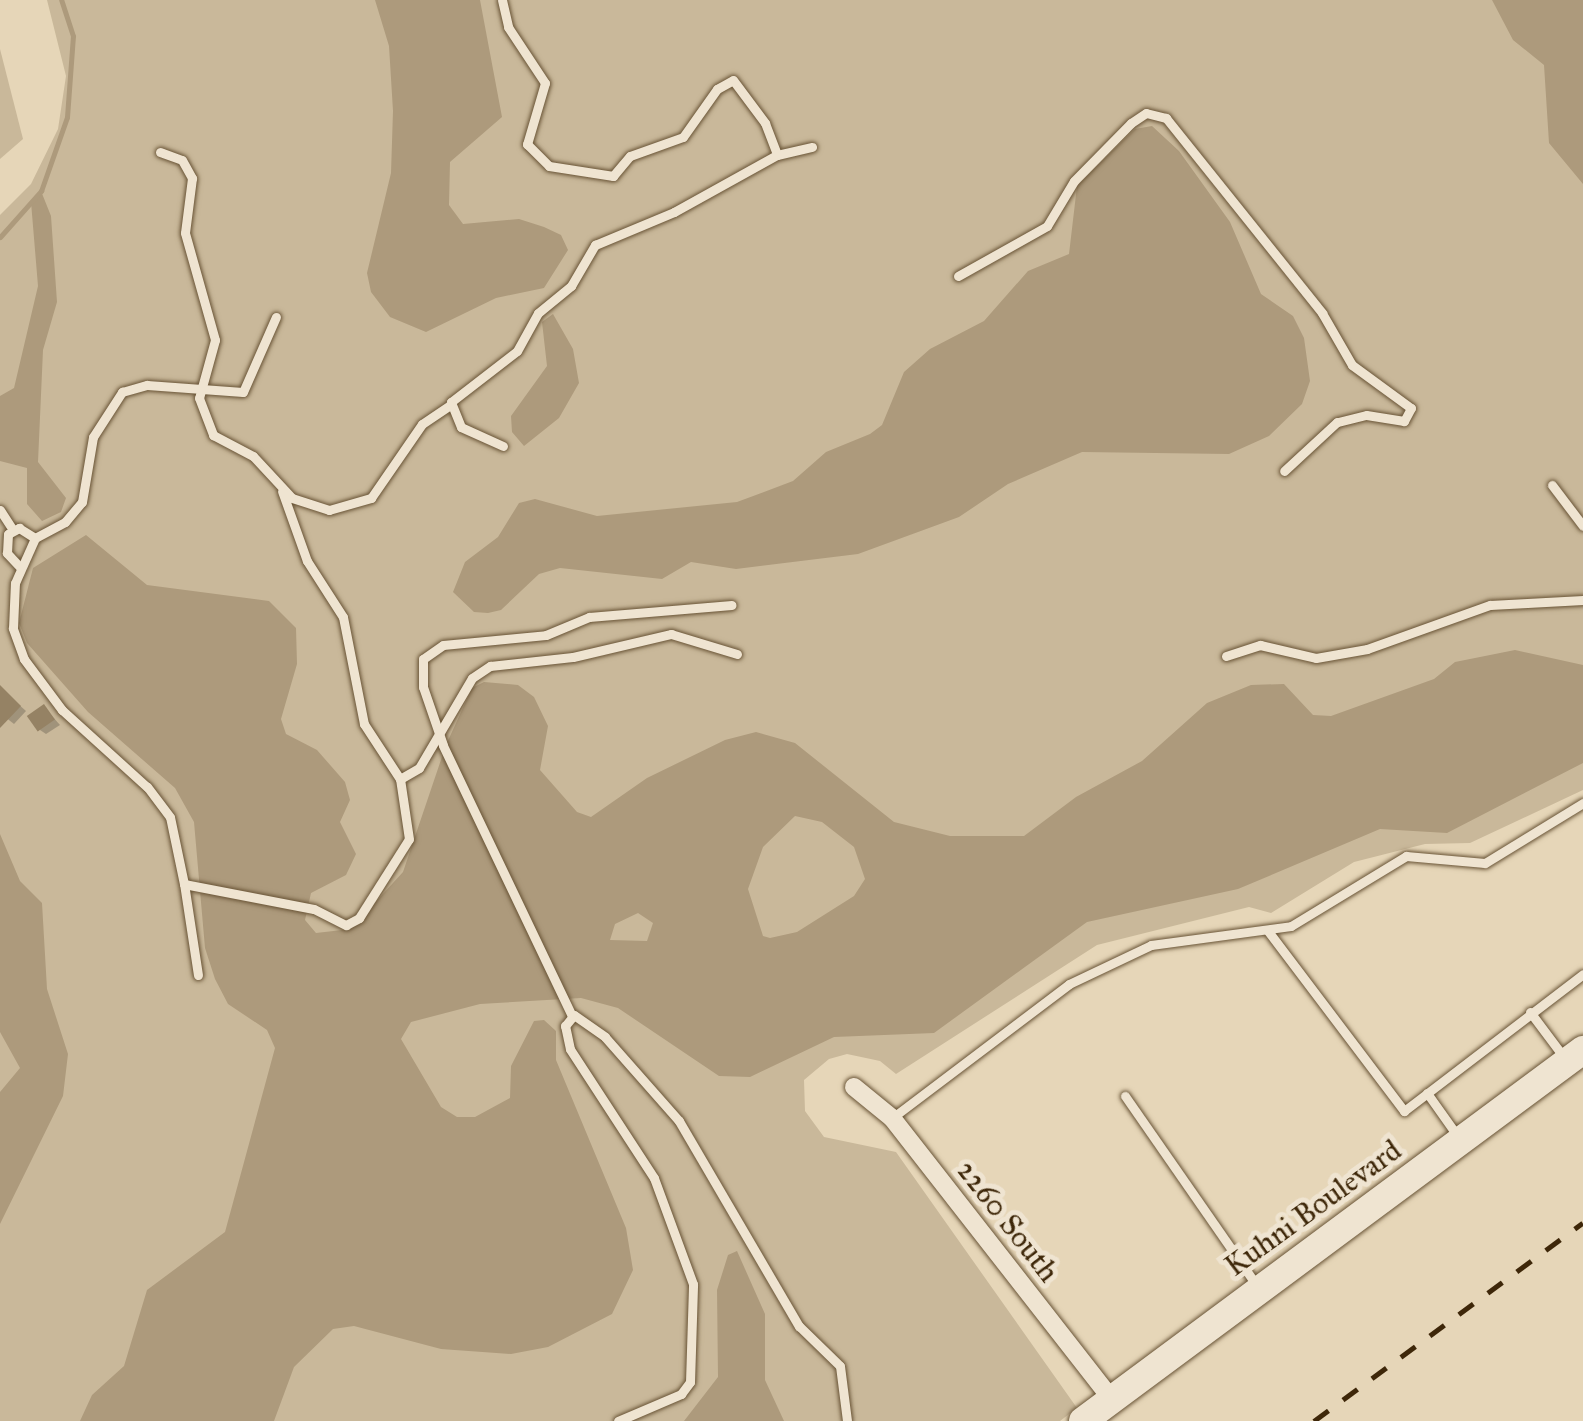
<!DOCTYPE html>
<html>
<head>
<meta charset="utf-8">
<style>
  body { margin:0 }
  #map { position:relative; width:1583px; height:1421px; overflow:hidden; background:#e6d6b8; font-family:"IM FELL Great Primer",serif }
  div>[style] { position:absolute }
  .green>* { inset:0; background:#c9b89a }
  .water>* { inset:0; background:#ad9a7c }
  .shadow>* { inset:0; background:#0003 }
  .stream>* { height:5px; margin:-2.5px; padding:0 2.5px; transform-origin:2.5px; border-radius:2.5px; background:#ad9a7c }
  .building>* { inset:0; background:#958264; transform-origin:0 0 }
  .roads { filter:drop-shadow(0 0 2px #685335) drop-shadow(0 0 2px #685335) }
  .lane>* { height:9px; margin:-4.5px; padding:0 4.5px; transform-origin:4.5px; border-radius:4.5px; background:#efe4d1 }
  .street>* { height:18px; margin:-9px; padding:0 9px; transform-origin:9px; border-radius:9px; background:#efe4d1 }
  .secondary>* { height:28px; margin:-14px; padding:0 14px; transform-origin:14px; border-radius:14px; background:#efe4d1 }
  .rail>* { height:5px; margin-top:-2.5px; transform-origin:0; background:repeating-linear-gradient(90deg,#3e2709 0 18px,transparent 0 36px) }
  span { translate:-50% -50%; white-space:nowrap; text-align:center; line-height:1.15; -webkit-text-stroke:10px #efe4d1; paint-order:stroke }
  .street-label { font-size:30px; color:#3e2709 }
</style>
</head>
<body>
<div id="map">
  <div class="green">
    <div style="clip-path:polygon(47px 0,1548px 0,1583px 102px,1583px 790px,1470px 843px,1425px 844px,1354px 862px,1271px 913px,1249px 907px,1097px 945px,896px 1074px,880px 1061px,847px 1054px,829px 1059px,804px 1080px,805px 1111px,824px 1137px,896px 1152px,1077px 1408px,1060px 1421px,0 1421px,0 215px,31px 184px,58px 129px,66px 76px)"></div>
    <div style="clip-path:polygon(0 49px,23px 139px,0 159px)"></div>
  </div>
  <div class="water">
    <div style="clip-path:polygon(375px 0,480px 0,502px 117px,450px 162px,449px 205px,463px 224px,519px 219px,544px 227px,561px 235px,568px 250px,544px 288px,496px 298px,426px 332px,390px 317px,371px 292px,367px 273px,391px 173px,393px 111px,389px 46px)"></div>
    <div style="clip-path:polygon(1492px 0,1583px 0,1583px 184px,1549px 143px,1544px 65px,1513px 40px)"></div>
    <div style="clip-path:polygon(1152px 126px,1179px 151px,1230px 222px,1261px 294px,1293px 316px,1304px 338px,1310px 381px,1302px 404px,1269px 436px,1229px 454px,1082px 452px,1008px 484px,959px 517px,858px 554px,736px 569px,691px 562px,662px 579px,560px 568px,539px 574px,501px 610px,488px 613px,474px 612px,453px 592px,465px 562px,498px 537px,519px 503px,535px 499px,597px 516px,737px 502px,793px 481px,826px 452px,870px 434px,882px 425px,904px 372px,930px 349px,984px 321px,1028px 271px,1069px 254px,1077px 186px,1135px 129px)"></div>
    <div style="clip-path:polygon(41px 191px,51px 216px,57px 302px,43px 350px,38px 462px,66px 498px,61px 512px,42px 521px,27px 504px,27px 468px,0 461px,0 396px,14px 388px,38px 286px,31px 202px)"></div>
    <div style="clip-path:polygon(553px 314px,573px 349px,579px 383px,559px 418px,524px 446px,512px 432px,511px 416px,547px 366px,542px 322px)"></div>
    <div style="clip-path:polygon(evenodd,86px 535px,147px 585px,269px 601px,296px 628px,297px 664px,281px 719px,286px 734px,317px 750px,345px 782px,350px 800px,340px 822px,356px 854px,346px 875px,311px 893px,305px 920px,316px 933px,351px 929px,403px 872px,446px 745px,472px 688px,484px 682px,518px 685px,534px 697px,548px 726px,540px 770px,577px 812px,591px 817px,647px 778px,725px 740px,756px 732px,795px 743px,894px 822px,950px 836px,1024px 836px,1076px 797px,1142px 761px,1207px 703px,1251px 685px,1284px 684px,1313px 715px,1331px 716px,1434px 679px,1455px 662px,1515px 650px,1583px 665px,1583px 763px,1447px 833px,1380px 829px,1238px 889px,1087px 922px,934px 1033px,834px 1037px,750px 1077px,719px 1076px,618px 1008px,581px 998px,480px 1004px,411px 1022px,401px 1039px,441px 1107px,457px 1117px,475px 1117px,510px 1098px,511px 1066px,534px 1021px,544px 1020px,556px 1031px,556px 1060px,626px 1228px,633px 1270px,612px 1314px,548px 1347px,511px 1354px,441px 1349px,354px 1326px,333px 1329px,294px 1367px,274px 1421px,80px 1421px,92px 1395px,124px 1366px,147px 1290px,225px 1232px,275px 1048px,267px 1030px,228px 1004px,215px 979px,205px 948px,194px 822px,175px 788px,88px 712px,27px 643px,19px 623px,33px 568px,86px 535px,795px 816px,822px 822px,854px 847px,865px 879px,854px 896px,797px 932px,770px 938px,763px 936px,748px 889px,763px 847px,795px 816px,86px 535px,638px 913px,653px 923px,647px 941px,610px 940px,615px 924px,638px 913px)"></div>
    <div style="clip-path:polygon(0 834px,20px 881px,42px 903px,47px 989px,68px 1054px,63px 1096px,0 1224px,0 1092px,20px 1068px,0 1032px)"></div>
    <div style="clip-path:polygon(737px 1251px,765px 1314px,765px 1380px,784px 1421px,684px 1421px,718px 1377px,717px 1290px,728px 1255px)"></div>
  </div>
  <div class="shadow">
    <div style="clip-path:polygon(7px 694px,26px 711px,14px 724px,0 713px)"></div>
    <div style="clip-path:polygon(44px 707px,60px 725px,46px 734px,40px 730px)"></div>
  </div>
  <div class="stream">
    <div style="left:0;top:237px;width:62px;rotate:-48.3deg"></div>
    <div style="left:41px;top:191px;width:78px;rotate:-70.6deg"></div>
    <div style="left:67px;top:117px;width:81px;rotate:-85.8deg"></div>
    <div style="left:73px;top:36px;width:38px;rotate:-108deg"></div>
  </div>
  <div class="building">
    <div style="clip-path:polygon(0 685px,21px 706px,0 728px)"></div>
    <div style="left:44px;top:704px;width:19px;height:21px;rotate:55deg"></div>
  </div>
  <div class="roads">
    <div class="lane">
      <div style="left:502px;top:0;width:28px;rotate:77deg"></div>
      <div style="left:508px;top:27px;width:67px;rotate:56.5deg"></div>
      <div style="left:545px;top:83px;width:64px;rotate:106.4deg"></div>
      <div style="left:527px;top:144px;width:31px;rotate:45deg"></div>
      <div style="left:549px;top:166px;width:65px;rotate:8.9deg"></div>
      <div style="left:613px;top:176px;width:26px;rotate:-50deg"></div>
      <div style="left:630px;top:156px;width:56px;rotate:-19.7deg"></div>
      <div style="left:683px;top:137px;width:59px;rotate:-54.7deg"></div>
      <div style="left:717px;top:89px;width:18px;rotate:-29deg"></div>
      <div style="left:733px;top:80px;width:54px;rotate:53.3deg"></div>
      <div style="left:765px;top:123px;width:34px;rotate:69deg"></div>
      <div style="left:777px;top:155px;width:36px;rotate:-13deg"></div>
      <div style="left:160px;top:152px;width:23px;rotate:20deg"></div>
      <div style="left:182px;top:160px;width:21px;rotate:61deg"></div>
      <div style="left:192px;top:178px;width:55px;rotate:97.3deg"></div>
      <div style="left:185px;top:233px;width:111px;rotate:74.3deg"></div>
      <div style="left:215px;top:340px;width:60px;rotate:105.4deg"></div>
      <div style="left:199px;top:398px;width:40px;rotate:69deg"></div>
      <div style="left:213px;top:435px;width:45px;rotate:27.7deg"></div>
      <div style="left:253px;top:456px;width:57px;rotate:47.1deg"></div>
      <div style="left:292px;top:498px;width:39px;rotate:18deg"></div>
      <div style="left:329px;top:510px;width:44px;rotate:-15.9deg"></div>
      <div style="left:371px;top:498px;width:90px;rotate:-55.4deg"></div>
      <div style="left:422px;top:424px;width:34px;rotate:-34deg"></div>
      <div style="left:958px;top:276px;width:102px;rotate:-29.3deg"></div>
      <div style="left:1047px;top:226px;width:52px;rotate:-59deg"></div>
      <div style="left:1074px;top:181px;width:81px;rotate:-45.5deg"></div>
      <div style="left:1131px;top:123px;width:18px;rotate:-34deg"></div>
      <div style="left:1146px;top:113px;width:21px;rotate:14deg"></div>
      <div style="left:1166px;top:118px;width:250px;rotate:51.3deg"></div>
      <div style="left:1322px;top:313px;width:60px;rotate:60deg"></div>
      <div style="left:1352px;top:365px;width:73px;rotate:36.1deg"></div>
      <div style="left:1411px;top:408px;width:15px;rotate:118deg"></div>
      <div style="left:1404px;top:421px;width:38px;rotate:-171deg"></div>
      <div style="left:1366px;top:415px;width:30px;rotate:166deg"></div>
      <div style="left:1337px;top:422px;width:72px;rotate:137.2deg"></div>
      <div style="left:503px;top:446px;width:46px;rotate:-155.7deg"></div>
      <div style="left:461px;top:427px;width:27px;rotate:-112deg"></div>
      <div style="left:451px;top:402px;width:83px;rotate:-37.7deg"></div>
      <div style="left:517px;top:351px;width:43px;rotate:-61.1deg"></div>
      <div style="left:538px;top:313px;width:43px;rotate:-39.3deg"></div>
      <div style="left:571px;top:286px;width:48px;rotate:-59.7deg"></div>
      <div style="left:595px;top:245px;width:86px;rotate:-22.7deg"></div>
      <div style="left:674px;top:212px;width:118px;rotate:-29deg"></div>
      <div style="left:1552px;top:485px;width:51px;rotate:52.9deg"></div>
      <div style="left:0;top:510px;width:24px;rotate:57deg"></div>
      <div style="left:19px;top:566px;width:18px;rotate:-133deg"></div>
      <div style="left:7px;top:553px;width:19px;rotate:-87deg"></div>
      <div style="left:8px;top:534px;width:13px;rotate:-29deg"></div>
      <div style="left:19px;top:528px;width:19px;rotate:32deg"></div>
      <div style="left:1226px;top:656px;width:36px;rotate:-18deg"></div>
      <div style="left:1260px;top:645px;width:57px;rotate:13.1deg"></div>
      <div style="left:1316px;top:658px;width:52px;rotate:-10deg"></div>
      <div style="left:1367px;top:649px;width:131px;rotate:-19.7deg"></div>
      <div style="left:1490px;top:605px;width:93px;rotate:-3.1deg"></div>
      <div style="left:400px;top:779px;width:22px;rotate:-30deg"></div>
      <div style="left:419px;top:768px;width:104px;rotate:-59.5deg"></div>
      <div style="left:472px;top:678px;width:22px;rotate:-34deg"></div>
      <div style="left:490px;top:666px;width:83px;rotate:-6.2deg"></div>
      <div style="left:573px;top:657px;width:101px;rotate:-13.2deg"></div>
      <div style="left:671px;top:634px;width:69px;rotate:16.9deg"></div>
      <div style="left:184px;top:884px;width:68px;rotate:-101.8deg"></div>
      <div style="left:170px;top:817px;width:38px;rotate:-127deg"></div>
      <div style="left:147px;top:787px;width:115px;rotate:-137.8deg"></div>
      <div style="left:62px;top:710px;width:64px;rotate:-126.7deg"></div>
      <div style="left:24px;top:659px;width:33px;rotate:-110deg"></div>
      <div style="left:13px;top:628px;width:45px;rotate:-87.5deg"></div>
      <div style="left:15px;top:583px;width:49px;rotate:-66deg"></div>
      <div style="left:35px;top:538px;width:34px;rotate:-28deg"></div>
      <div style="left:65px;top:522px;width:26px;rotate:-50deg"></div>
      <div style="left:82px;top:502px;width:66px;rotate:-80.4deg"></div>
      <div style="left:93px;top:437px;width:54px;rotate:-57.2deg"></div>
      <div style="left:122px;top:392px;width:26px;rotate:-16deg"></div>
      <div style="left:147px;top:385px;width:96px;rotate:4.2deg"></div>
      <div style="left:243px;top:392px;width:82px;rotate:-66.3deg"></div>
      <div style="left:1268px;top:931px;width:226px;rotate:52.9deg"></div>
      <div style="left:1404px;top:1111px;width:225px;rotate:-37.4deg"></div>
      <div style="left:198px;top:975px;width:92px;rotate:-98.7deg"></div>
      <div style="left:184px;top:884px;width:132px;rotate:10.9deg"></div>
      <div style="left:314px;top:909px;width:36px;rotate:27deg"></div>
      <div style="left:346px;top:925px;width:15px;rotate:-28deg"></div>
      <div style="left:359px;top:918px;width:93px;rotate:-57.7deg"></div>
      <div style="left:409px;top:839px;width:61px;rotate:-98.5deg"></div>
      <div style="left:400px;top:779px;width:66px;rotate:-123.2deg"></div>
      <div style="left:364px;top:724px;width:109px;rotate:-101.1deg"></div>
      <div style="left:343px;top:617px;width:67px;rotate:-122.7deg"></div>
      <div style="left:307px;top:561px;width:74px;rotate:-109.7deg"></div>
      <div style="left:1530px;top:1012px;width:60px;rotate:53.1deg"></div>
      <div style="left:572px;top:1016px;width:300px;rotate:-115.5deg"></div>
      <div style="left:443px;top:745px;width:61px;rotate:-109deg"></div>
      <div style="left:423px;top:687px;width:28px;rotate:-90deg"></div>
      <div style="left:423px;top:659px;width:24px;rotate:-35deg"></div>
      <div style="left:443px;top:645px;width:103px;rotate:-5.5deg"></div>
      <div style="left:546px;top:635px;width:47px;rotate:-22.7deg"></div>
      <div style="left:589px;top:617px;width:143px;rotate:-4.8deg"></div>
      <div style="left:1427px;top:1093px;width:55px;rotate:54.6deg"></div>
      <div style="left:1125px;top:1096px;width:231px;rotate:55.2deg"></div>
      <div style="left:892px;top:1118px;width:222px;rotate:-37.1deg"></div>
      <div style="left:1069px;top:984px;width:91px;rotate:-25.4deg"></div>
      <div style="left:1151px;top:945px;width:141px;rotate:-7.7deg"></div>
      <div style="left:1291px;top:926px;width:135px;rotate:-31.3deg"></div>
      <div style="left:1406px;top:856px;width:79px;rotate:5.1deg"></div>
      <div style="left:1485px;top:863px;width:115px;rotate:-31.5deg"></div>
      <div style="left:618px;top:1421px;width:69px;rotate:-23.2deg"></div>
      <div style="left:681px;top:1394px;width:15px;rotate:-53deg"></div>
      <div style="left:690px;top:1382px;width:98px;rotate:-88.2deg"></div>
      <div style="left:693px;top:1284px;width:113px;rotate:-110.2deg"></div>
      <div style="left:654px;top:1178px;width:154px;rotate:-123.1deg"></div>
      <div style="left:570px;top:1049px;width:24px;rotate:-102deg"></div>
      <div style="left:565px;top:1026px;width:14px;rotate:-51deg"></div>
      <div style="left:574px;top:1015px;width:38px;rotate:35deg"></div>
      <div style="left:605px;top:1037px;width:112px;rotate:48.6deg"></div>
      <div style="left:679px;top:1121px;width:238px;rotate:59.7deg"></div>
      <div style="left:799px;top:1326px;width:57px;rotate:44.3deg"></div>
      <div style="left:840px;top:1366px;width:55px;rotate:82.7deg"></div>
    </div>
    <div class="street">
      <div style="left:854px;top:1087px;width:49px;rotate:39.2deg"></div>
      <div style="left:892px;top:1118px;width:354px;rotate:52deg"></div>
    </div>
    <div class="secondary">
      <div style="left:1083px;top:1421px;width:623px;rotate:-36.58deg"></div>
    </div>
  </div>
  <div class="rail">
    <div style="left:1314px;top:1421px;width:334px;rotate:-36.4deg"></div>
  </div>
  <div class="street-label">
    <span style="left:1313px;top:1208px;rotate:-36deg">Kuhni Boulevard</span>
    <span style="left:1008px;top:1221px;rotate:52deg">2260 South</span>
  </div>
</div>
</body>
</html>
